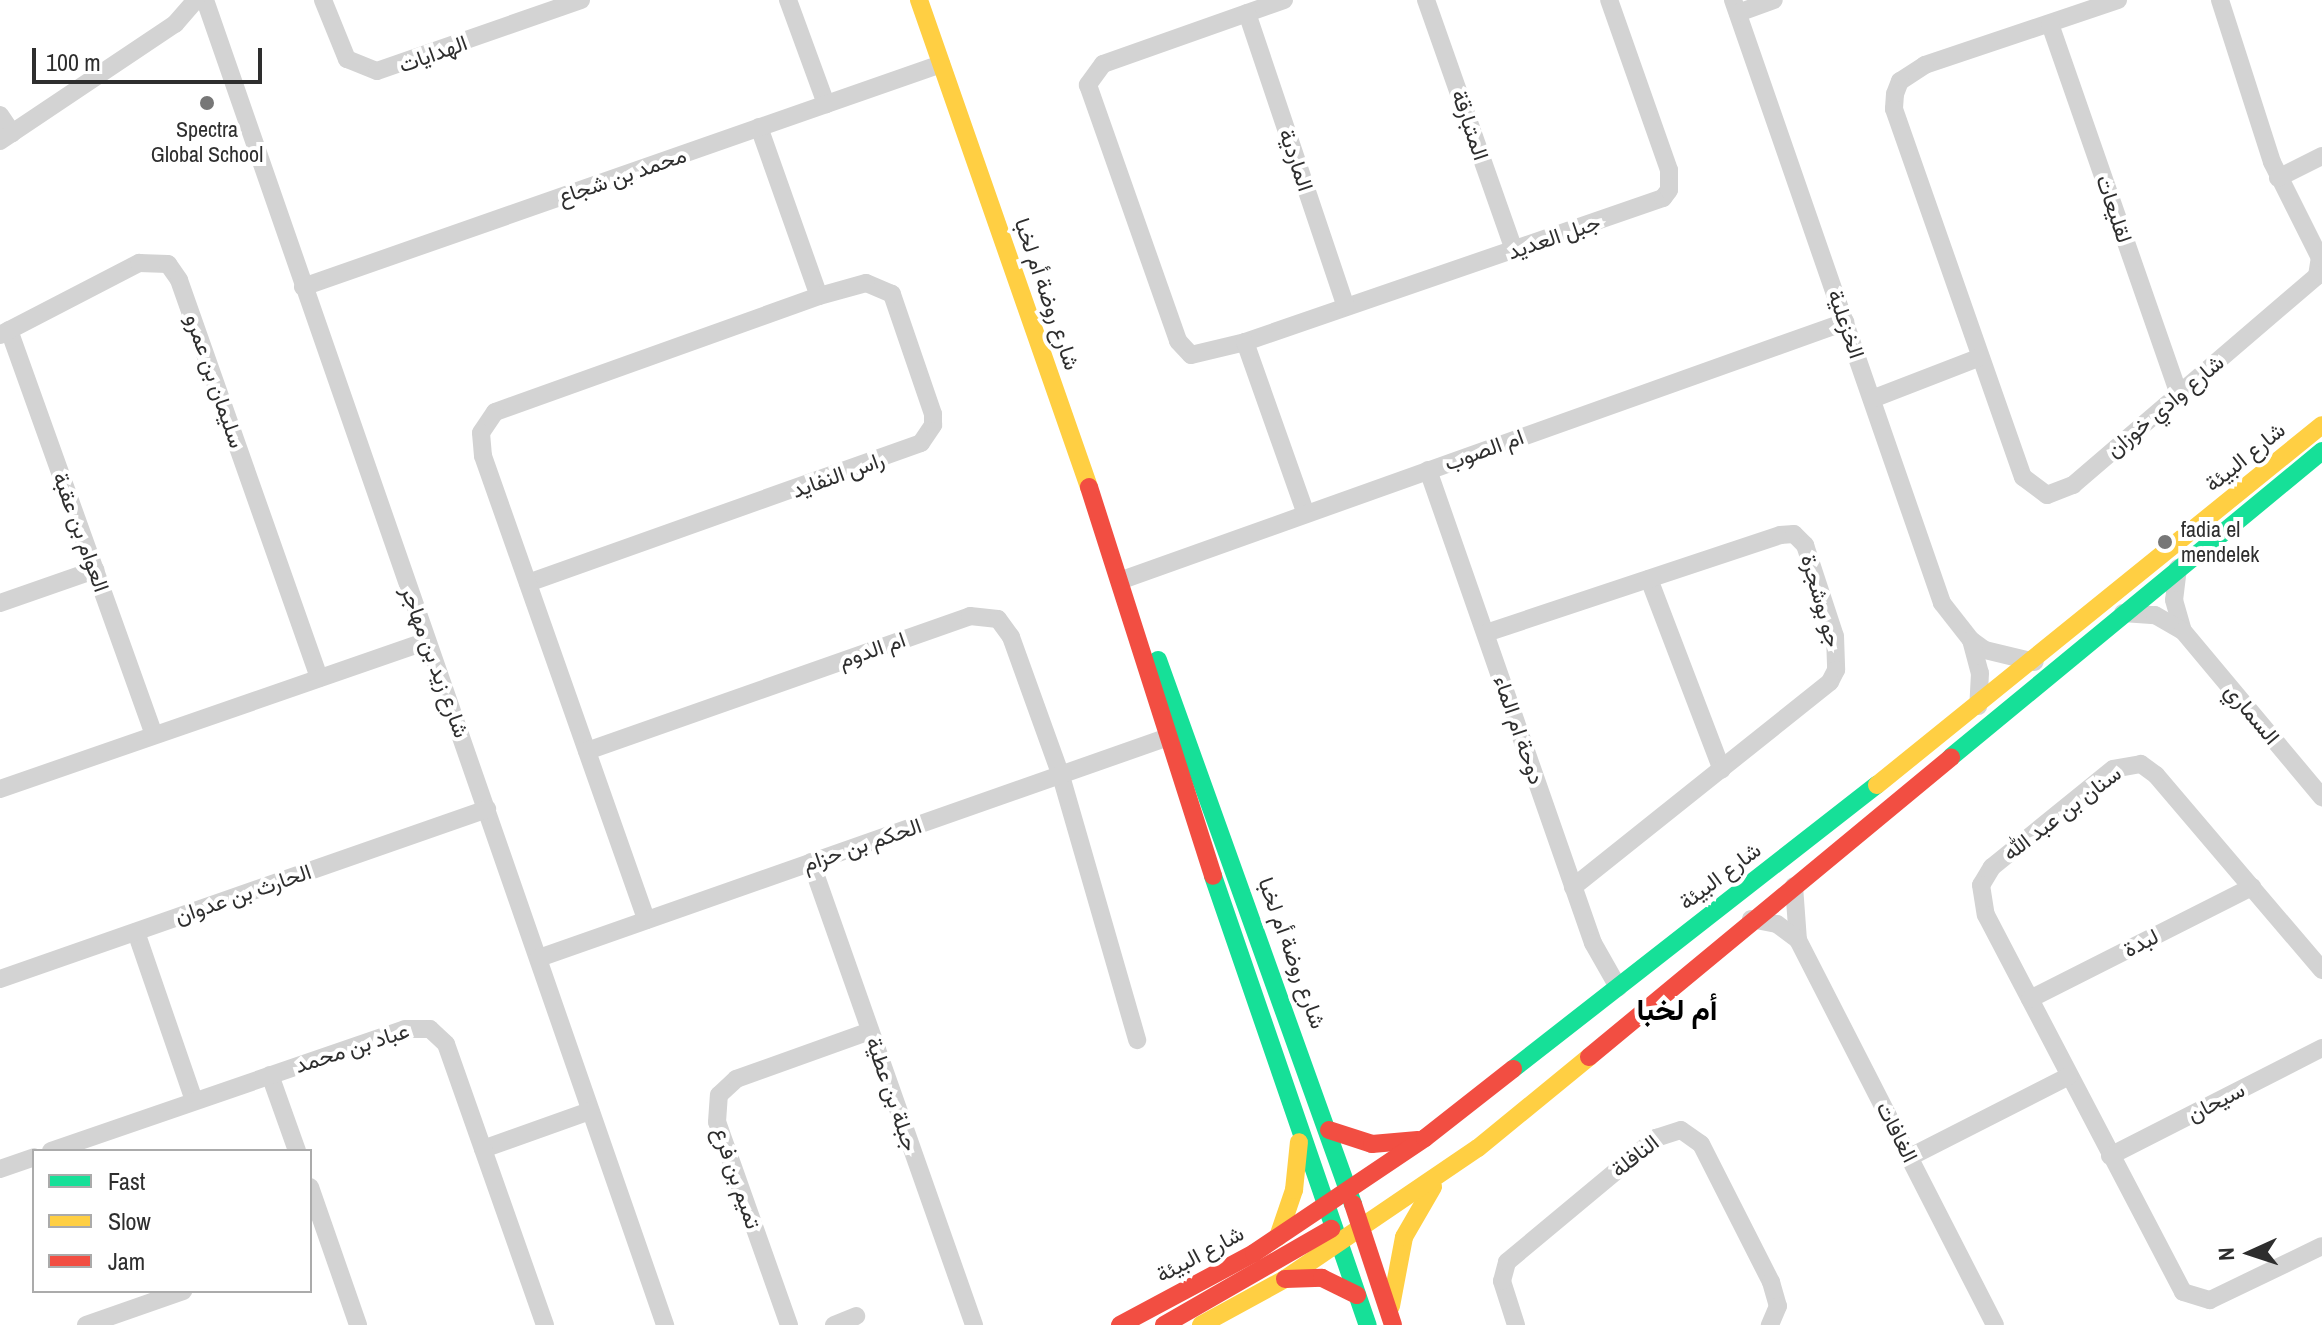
<!DOCTYPE html>
<html>
<head>
<meta charset="utf-8">
<style>
  body { margin:0 }
  #map { position:relative; width:2322px; height:1325px; overflow:hidden; background:#fff; font-family:"Archivo Narrow",Vazirmatn,sans-serif }
  div>[style] { position:absolute }
  .street>* { height:18px; margin:-9px; padding:0 9px; transform-origin:9px; border-radius:9px; background:#d3d3d3 }
  .fast>* { height:18px; margin:-9px; padding:0 9px; transform-origin:9px; border-radius:9px; background:#16e098 }
  .slow>* { height:18px; margin:-9px; padding:0 9px; transform-origin:9px; border-radius:9px; background:#ffcf43 }
  .jam>* { height:18px; margin:-9px; padding:0 9px; transform-origin:9px; border-radius:9px; background:#f24e42 }
  .dots>* { width:22px; height:22px; translate:-50% -50%; box-sizing:border-box; border:4px solid #fff; border-radius:50% }
  span { translate:-50% -50%; white-space:nowrap; text-align:center; line-height:1.15; -webkit-text-stroke:8px #fff; paint-order:stroke }
  .street-label { font-size:22px; color:#2e2e2e }
  .poi-label { font-size:22px; color:#2e2e2e }
  .left { translate:0 -50%; text-align:left }
  .district-label { font-size:30px; color:#000; font-weight:700 }
  .legend { position:absolute; left:32px; top:1149px; width:280px; height:144px; box-sizing:border-box; background:#fff; border:2px solid #ababab; margin:0; padding:10px 14px; list-style:none; font-size:24px; color:#2e2e2e }
  .legend li { display:flex; align-items:center; gap:16px; height:40px }
  .legend b { width:40px; border:2px solid #ababab }
  .north { position:absolute; left:2210px; top:1213px; width:80px; height:80px; -webkit-text-stroke:6px #fff; paint-order:stroke; rotate:267deg; font-size:22px; font-weight:700; line-height:32px; text-align:center; color:#2e2e2e }
  .north::after { content:''; display:block; margin:auto; width:28px; height:36px; background:#2e2e2e; clip-path:polygon(50% 0,100% 100%,50% 72%,0 100%) }
  .scale { position:absolute; left:32px; top:48px; width:230px; height:36px; box-sizing:border-box; border:4px solid #2e2e2e; border-top:0; padding-left:10px; font-size:24px; line-height:28px; white-space:nowrap; color:#2e2e2e; -webkit-text-stroke:6px #fff; paint-order:stroke }
</style>
</head>
<body>
<div id="map">
  <div class="street">
    <div style="left:205px;top:0;width:1403px;rotate:70.85deg"></div>
    <div style="left:323px;top:0;width:64px;rotate:67.9deg"></div>
    <div style="left:347px;top:59px;width:32px;rotate:22deg"></div>
    <div style="left:377px;top:71px;width:216px;rotate:-19.2deg"></div>
    <div style="left:788px;top:0;width:111px;rotate:69.9deg"></div>
    <div style="left:1284px;top:0;width:192px;rotate:160.5deg"></div>
    <div style="left:1103px;top:64px;width:26px;rotate:126deg"></div>
    <div style="left:1088px;top:85px;width:271px;rotate:70.6deg"></div>
    <div style="left:1178px;top:341px;width:19px;rotate:47deg"></div>
    <div style="left:1191px;top:355px;width:56px;rotate:-13.5deg"></div>
    <div style="left:1245px;top:342px;width:442px;rotate:-19deg"></div>
    <div style="left:1663px;top:198px;width:10px;rotate:-53deg"></div>
    <div style="left:1669px;top:190px;width:20px;rotate:-90deg"></div>
    <div style="left:1669px;top:170px;width:180px;rotate:-109.4deg"></div>
    <div style="left:1426px;top:0;width:265px;rotate:70.6deg"></div>
    <div style="left:1733px;top:0;width:638px;rotate:70.88deg"></div>
    <div style="left:1942px;top:603px;width:47px;rotate:51.9deg"></div>
    <div style="left:1971px;top:640px;width:17px;rotate:36deg"></div>
    <div style="left:1985px;top:650px;width:51px;rotate:13.5deg"></div>
    <div style="left:2118px;top:0;width:204px;rotate:161.4deg"></div>
    <div style="left:1925px;top:65px;width:30px;rotate:147deg"></div>
    <div style="left:1900px;top:81px;width:14px;rotate:111deg"></div>
    <div style="left:1895px;top:94px;width:15px;rotate:94deg"></div>
    <div style="left:1894px;top:109px;width:390px;rotate:70.7deg"></div>
    <div style="left:2023px;top:477px;width:30px;rotate:37deg"></div>
    <div style="left:2047px;top:495px;width:28px;rotate:-21deg"></div>
    <div style="left:2073px;top:485px;width:321px;rotate:-40.6deg"></div>
    <div style="left:2317px;top:276px;width:18px;rotate:-81deg"></div>
    <div style="left:2320px;top:258px;width:107px;rotate:-116.6deg"></div>
    <div style="left:2272px;top:162px;width:170px;rotate:-107.8deg"></div>
    <div style="left:1247px;top:13px;width:310px;rotate:71.4deg"></div>
    <div style="left:1738px;top:13px;width:38px;rotate:-20deg"></div>
    <div style="left:2050px;top:24px;width:392px;rotate:70.8deg"></div>
    <div style="left:0;top:115px;width:22px;rotate:56deg"></div>
    <div style="left:759px;top:127px;width:179px;rotate:70.5deg"></div>
    <div style="left:0;top:141px;width:211px;rotate:-33.8deg"></div>
    <div style="left:175px;top:24px;width:32px;rotate:-49deg"></div>
    <div style="left:2278px;top:178px;width:49px;rotate:-26.6deg"></div>
    <div style="left:303px;top:287px;width:676px;rotate:-19.27deg"></div>
    <div style="left:9px;top:330px;width:430px;rotate:70.3deg"></div>
    <div style="left:0;top:335px;width:157px;rotate:-27.4deg"></div>
    <div style="left:139px;top:263px;width:29px;rotate:2deg"></div>
    <div style="left:168px;top:264px;width:19px;rotate:55deg"></div>
    <div style="left:179px;top:280px;width:422px;rotate:70.6deg"></div>
    <div style="left:1245px;top:342px;width:182px;rotate:70.5deg"></div>
    <div style="left:1872px;top:399px;width:114px;rotate:-21.1deg"></div>
    <div style="left:1428px;top:470px;width:501px;rotate:70.77deg"></div>
    <div style="left:1593px;top:943px;width:51px;rotate:60.4deg"></div>
    <div style="left:2178px;top:568px;width:32px;rotate:97deg"></div>
    <div style="left:2174px;top:600px;width:32px;rotate:74deg"></div>
    <div style="left:1649px;top:579px;width:204px;rotate:69.1deg"></div>
    <div style="left:1122px;top:580px;width:768px;rotate:-19.64deg"></div>
    <div style="left:528px;top:583px;width:417px;rotate:-19.6deg"></div>
    <div style="left:921px;top:443px;width:22px;rotate:-56deg"></div>
    <div style="left:933px;top:425px;width:11px;rotate:-90deg"></div>
    <div style="left:933px;top:414px;width:127px;rotate:-108.9deg"></div>
    <div style="left:892px;top:294px;width:28px;rotate:-157deg"></div>
    <div style="left:866px;top:283px;width:49px;rotate:164.5deg"></div>
    <div style="left:819px;top:296px;width:344px;rotate:160.3deg"></div>
    <div style="left:495px;top:412px;width:25px;rotate:124deg"></div>
    <div style="left:481px;top:433px;width:23px;rotate:85deg"></div>
    <div style="left:483px;top:456px;width:492px;rotate:70.6deg"></div>
    <div style="left:0;top:603px;width:101px;rotate:-19.2deg"></div>
    <div style="left:2123px;top:613px;width:32px;rotate:4deg"></div>
    <div style="left:2155px;top:615px;width:32px;rotate:30deg"></div>
    <div style="left:2183px;top:631px;width:217px;rotate:50.1deg"></div>
    <div style="left:1486px;top:633px;width:310px;rotate:-18.4deg"></div>
    <div style="left:1780px;top:535px;width:14px;rotate:-4deg"></div>
    <div style="left:1794px;top:534px;width:16px;rotate:45deg"></div>
    <div style="left:1805px;top:545px;width:96px;rotate:71.8deg"></div>
    <div style="left:1835px;top:636px;width:34px;rotate:88deg"></div>
    <div style="left:1836px;top:670px;width:13px;rotate:117deg"></div>
    <div style="left:1830px;top:682px;width:329px;rotate:141.4deg"></div>
    <div style="left:1971px;top:640px;width:34px;rotate:75deg"></div>
    <div style="left:1980px;top:673px;width:33px;rotate:93deg"></div>
    <div style="left:587px;top:751px;width:406px;rotate:-19.4deg"></div>
    <div style="left:970px;top:616px;width:28px;rotate:6deg"></div>
    <div style="left:998px;top:619px;width:22px;rotate:54deg"></div>
    <div style="left:1011px;top:637px;width:148px;rotate:70.2deg"></div>
    <div style="left:1061px;top:776px;width:275px;rotate:73.9deg"></div>
    <div style="left:0;top:789px;width:452px;rotate:-19.1deg"></div>
    <div style="left:811px;top:862px;width:491px;rotate:70.6deg"></div>
    <div style="left:1794px;top:886px;width:54px;rotate:85.8deg"></div>
    <div style="left:1798px;top:940px;width:432px;rotate:62.9deg"></div>
    <div style="left:1751px;top:919px;width:26px;rotate:11deg"></div>
    <div style="left:1777px;top:924px;width:26px;rotate:37deg"></div>
    <div style="left:136px;top:932px;width:178px;rotate:71deg"></div>
    <div style="left:539px;top:958px;width:673px;rotate:-19.35deg"></div>
    <div style="left:2322px;top:970px;width:256px;rotate:-130.4deg"></div>
    <div style="left:2156px;top:775px;width:19px;rotate:-144deg"></div>
    <div style="left:2141px;top:764px;width:28px;rotate:170deg"></div>
    <div style="left:2113px;top:769px;width:156px;rotate:141deg"></div>
    <div style="left:1992px;top:867px;width:21px;rotate:121deg"></div>
    <div style="left:1981px;top:885px;width:30px;rotate:81deg"></div>
    <div style="left:1986px;top:915px;width:425px;rotate:62.4deg"></div>
    <div style="left:2183px;top:1292px;width:28px;rotate:17deg"></div>
    <div style="left:2210px;top:1300px;width:124px;rotate:-25.7deg"></div>
    <div style="left:0;top:979px;width:516px;rotate:-19.24deg"></div>
    <div style="left:2030px;top:999px;width:249px;rotate:-26.8deg"></div>
    <div style="left:270px;top:1075px;width:81px;rotate:70.4deg"></div>
    <div style="left:483px;top:1149px;width:114px;rotate:-19.6deg"></div>
    <div style="left:51px;top:1151px;width:374px;rotate:-19deg"></div>
    <div style="left:405px;top:1029px;width:25px"></div>
    <div style="left:430px;top:1029px;width:22px;rotate:43deg"></div>
    <div style="left:446px;top:1044px;width:298px;rotate:70.6deg"></div>
    <div style="left:2110px;top:1156px;width:238px;rotate:-27deg"></div>
    <div style="left:1910px;top:1157px;width:178px;rotate:-27deg"></div>
    <div style="left:0;top:1169px;width:36px;rotate:-19deg"></div>
    <div style="left:310px;top:1187px;width:146px;rotate:70.8deg"></div>
    <div style="left:86px;top:1325px;width:103px;rotate:-19.3deg"></div>
    <div style="left:789px;top:1325px;width:215px;rotate:-109.5deg"></div>
    <div style="left:717px;top:1122px;width:27px;rotate:-86deg"></div>
    <div style="left:719px;top:1095px;width:23px;rotate:-43deg"></div>
    <div style="left:736px;top:1079px;width:142px;rotate:-19.7deg"></div>
    <div style="left:834px;top:1325px;width:24px;rotate:-22deg"></div>
    <div style="left:1516px;top:1325px;width:46px;rotate:-107.7deg"></div>
    <div style="left:1502px;top:1281px;width:20px;rotate:-75deg"></div>
    <div style="left:1507px;top:1262px;width:194px;rotate:-39.8deg"></div>
    <div style="left:1656px;top:1138px;width:26px;rotate:-18deg"></div>
    <div style="left:1681px;top:1130px;width:24px;rotate:35deg"></div>
    <div style="left:1701px;top:1144px;width:155px;rotate:63.1deg"></div>
    <div style="left:1771px;top:1282px;width:25px;rotate:74deg"></div>
    <div style="left:1778px;top:1306px;width:21px;rotate:113deg"></div>
  </div>
  <div class="fast">
    <div style="left:1158px;top:660px;width:578px;rotate:70.28deg"></div>
    <div style="left:1951px;top:757px;width:481px;rotate:-39.5deg"></div>
    <div style="left:1213px;top:876px;width:475px;rotate:71deg"></div>
    <div style="left:1513px;top:1069px;width:462px;rotate:-38deg"></div>
  </div>
  <div class="slow">
    <div style="left:919px;top:0;width:516px;rotate:70.76deg"></div>
    <div style="left:1877px;top:785px;width:572px;rotate:-38.97deg"></div>
    <div style="left:1278px;top:1237px;width:50px;rotate:-71.2deg"></div>
    <div style="left:1294px;top:1190px;width:48px;rotate:-84.1deg"></div>
    <div style="left:1391px;top:1306px;width:70px;rotate:-79.3deg"></div>
    <div style="left:1404px;top:1237px;width:58px;rotate:-59.9deg"></div>
    <div style="left:1201px;top:1325px;width:96px;rotate:-28.7deg"></div>
    <div style="left:1285px;top:1279px;width:233px;rotate:-34.2deg"></div>
    <div style="left:1478px;top:1148px;width:144px;rotate:-39.3deg"></div>
  </div>
  <div class="jam">
    <div style="left:1089px;top:487px;width:408px;rotate:72.3deg"></div>
    <div style="left:1589px;top:1057px;width:470px;rotate:-39.6deg"></div>
    <div style="left:1329px;top:1130px;width:45px;rotate:18deg"></div>
    <div style="left:1372px;top:1144px;width:46px;rotate:-5deg"></div>
    <div style="left:1353px;top:1204px;width:127px;rotate:71.7deg"></div>
    <div style="left:1285px;top:1279px;width:37px;rotate:-2deg"></div>
    <div style="left:1322px;top:1278px;width:39px;rotate:26deg"></div>
    <div style="left:1120px;top:1325px;width:152px;rotate:-28.2deg"></div>
    <div style="left:1254px;top:1253px;width:206px;rotate:-33.9deg"></div>
    <div style="left:1425px;top:1138px;width:112px;rotate:-38.1deg"></div>
    <div style="left:1164px;top:1325px;width:193px;rotate:-29.9deg"></div>
  </div>
  <div class="dots">
    <div style="left:207px;top:103px;background:#777"></div>
    <div style="left:2165px;top:542px;background:#777"></div>
  </div>
  <div class="street-label">
    <span style="left:433px;top:54px;rotate:-20deg">الهدايات</span>
    <span style="left:1470px;top:125px;rotate:71deg">المتبارقة</span>
    <span style="left:1296px;top:160px;rotate:71deg">الماردية</span>
    <span style="left:622px;top:176px;rotate:-19deg">محمد بن شجاع</span>
    <span style="left:2114px;top:209px;rotate:71deg">لقليعات</span>
    <span style="left:1554px;top:237px;rotate:-19deg">جبل العديد</span>
    <span style="left:1047px;top:294px;rotate:71deg">شارع روضة أم لخبا</span>
    <span style="left:1846px;top:324px;rotate:71deg">الخزعلية</span>
    <span style="left:215px;top:381px;rotate:71deg">سليمان بن عمرو</span>
    <span style="left:2165px;top:406px;rotate:-40deg">شارع وادي خوزان</span>
    <span style="left:1484px;top:450px;rotate:-20deg">ام الصوب</span>
    <span style="left:2245px;top:457px;rotate:-39deg">شارع البيئة</span>
    <span style="left:838px;top:475px;rotate:-20deg">راس النفايد</span>
    <span style="left:81px;top:532px;rotate:70deg">العوام بن عقبة</span>
    <span style="left:1821px;top:601px;rotate:74deg">جو بوشجرة</span>
    <span style="left:872px;top:650px;rotate:-19deg">ام الدوم</span>
    <span style="left:435px;top:662px;rotate:70deg">شارع زيد بن مهاجر</span>
    <span style="left:2252px;top:714px;rotate:50deg">السماري</span>
    <span style="left:1519px;top:730px;rotate:71deg">دوحة ام الماء</span>
    <span style="left:2062px;top:813px;rotate:-37deg">سنان بن عبد الله</span>
    <span style="left:862px;top:845px;rotate:-19deg">الحكم بن حزام</span>
    <span style="left:1720px;top:876px;rotate:-37deg">شارع البيئة</span>
    <span style="left:243px;top:894px;rotate:-19deg">الحارث بن عدوان</span>
    <span style="left:2141px;top:943px;rotate:-27deg">لبدة</span>
    <span style="left:1292px;top:953px;rotate:70deg">شارع روضة أم لخبا</span>
    <span style="left:352px;top:1048px;rotate:-18deg">عباد بن محمد</span>
    <span style="left:892px;top:1094px;rotate:71deg">جبلة بن عطية</span>
    <span style="left:2216px;top:1102px;rotate:-27deg">سيحان</span>
    <span style="left:1897px;top:1132px;rotate:63deg">الغافات</span>
    <span style="left:1635px;top:1156px;rotate:-38deg">النافلة</span>
    <span style="left:737px;top:1178px;rotate:71deg">تميم بن فرع</span>
    <span style="left:1200px;top:1254px;rotate:-28deg">شارع البيئة</span>
  </div>
  <div class="poi-label">
    <span style="left:207px;top:142px">Spectra<br>Global School</span>
    <span class="left" style="left:2181px;top:542px">fadia el<br>mendelek</span>
  </div>
  <div class="district-label">
    <span style="left:1677px;top:1009px">أم لخبا</span>
  </div>
  <ul class="legend">
  <li><b style="height:10px;background:#16e098"></b>Fast</li>
  <li><b style="height:10px;background:#ffcf43"></b>Slow</li>
  <li><b style="height:10px;background:#f24e42"></b>Jam</li>
  </ul>
  <div class="north">N</div>
  <div class="scale">100 m</div>
</div>
</body>
</html>
